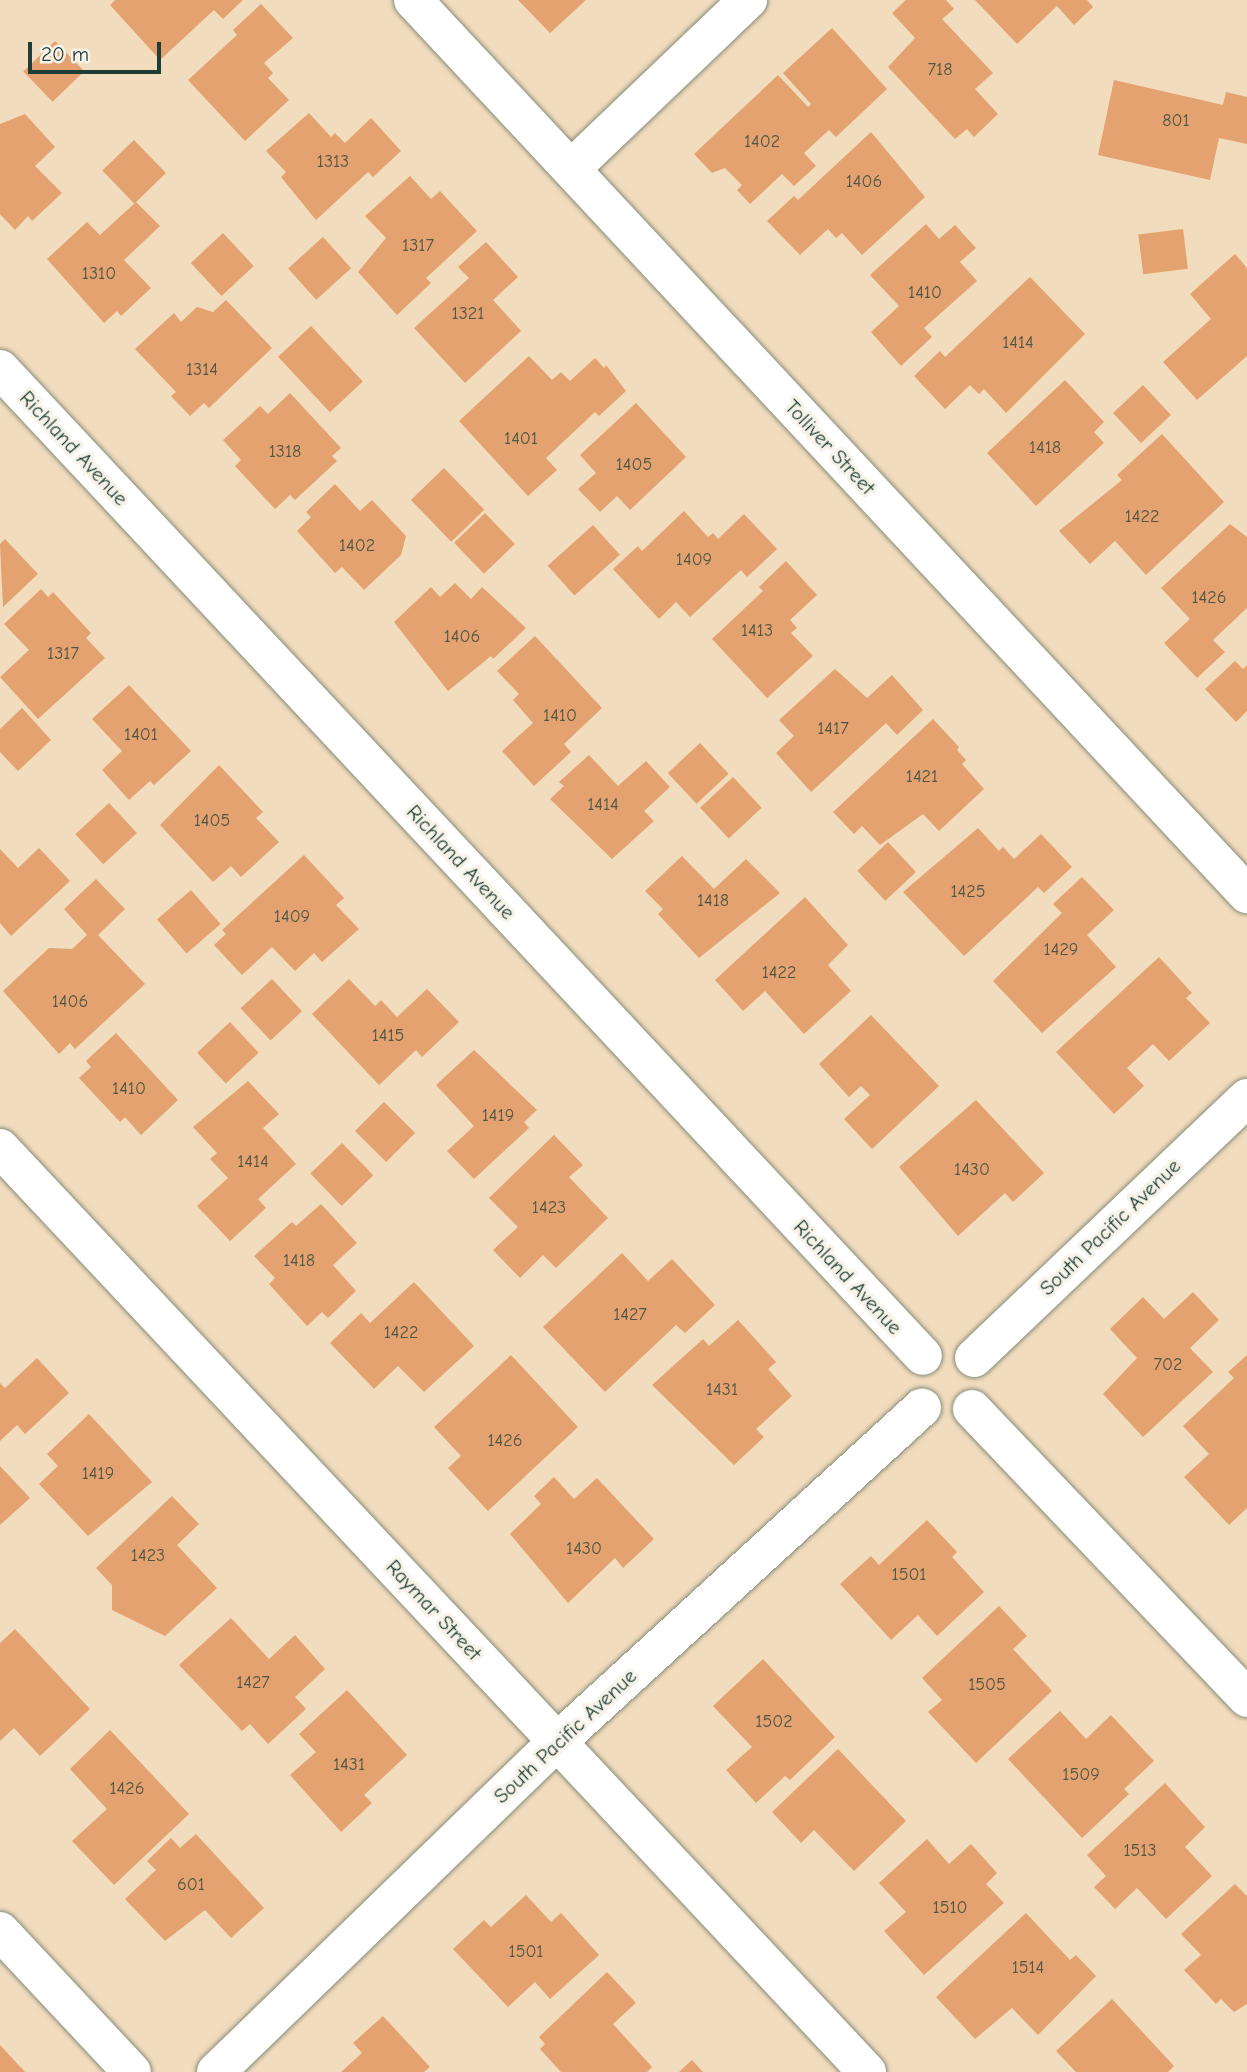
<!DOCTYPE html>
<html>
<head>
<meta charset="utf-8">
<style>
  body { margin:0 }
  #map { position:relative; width:1247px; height:2072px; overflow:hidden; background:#f2dcbe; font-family:"Comic Neue",sans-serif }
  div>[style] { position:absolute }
  .building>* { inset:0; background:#e3a26f; transform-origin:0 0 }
  .roads { filter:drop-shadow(0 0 2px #888c79) drop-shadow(0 0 2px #888c79) }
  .street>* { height:38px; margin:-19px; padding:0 19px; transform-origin:19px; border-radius:19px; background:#fff }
  .secondary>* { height:38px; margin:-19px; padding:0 19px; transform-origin:19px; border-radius:19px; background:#fff }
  span { translate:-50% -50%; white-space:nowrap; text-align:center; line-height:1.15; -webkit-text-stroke:7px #f7f3e8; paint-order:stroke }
  .number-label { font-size:18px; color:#505643 }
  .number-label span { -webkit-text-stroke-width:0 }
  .street-label { font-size:21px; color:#1f3d34 }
  .scale { position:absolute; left:28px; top:42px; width:133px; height:32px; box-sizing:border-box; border:4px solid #1f3d34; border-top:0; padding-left:9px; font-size:21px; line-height:24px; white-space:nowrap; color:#1f3d34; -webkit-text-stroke:5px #f7f3e8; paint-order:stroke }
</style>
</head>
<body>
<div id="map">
  <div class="building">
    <div style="clip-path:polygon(115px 0,243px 0,223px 19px,214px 10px,160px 60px,110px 5px)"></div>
    <div style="clip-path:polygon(518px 0,586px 0,550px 33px)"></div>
    <div style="clip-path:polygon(906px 0,946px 0,954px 9px,942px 19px,993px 73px,975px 89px,998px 114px,974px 137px,967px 129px,955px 139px,888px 67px,915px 38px,892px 13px)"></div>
    <div style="clip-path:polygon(975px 0,1087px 0,1093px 7px,1074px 25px,1057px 6px,1017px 44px)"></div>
    <div style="clip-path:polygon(261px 4px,293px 38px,264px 63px,273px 73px,268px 78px,289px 100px,245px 141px,188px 80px,237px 35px,233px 30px)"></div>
    <div style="clip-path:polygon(832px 28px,887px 89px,836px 137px,829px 130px,804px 153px,816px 166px,794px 186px,782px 174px,750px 204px,737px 190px,742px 185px,725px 168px,712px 173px,694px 154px,778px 75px,808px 107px,811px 104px,783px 73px)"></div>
    <div style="left:55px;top:41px;width:42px;height:44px;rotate:46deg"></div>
    <div style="clip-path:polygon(1114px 80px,1223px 105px,1226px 92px,1247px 97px,1247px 144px,1219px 138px,1210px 180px,1098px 155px)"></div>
    <div style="clip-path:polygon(309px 113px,331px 137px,335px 133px,345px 143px,371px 118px,401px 151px,373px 177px,368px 172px,316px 220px,281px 177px,286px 172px,266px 151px)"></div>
    <div style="clip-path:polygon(25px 114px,55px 147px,35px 166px,62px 193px,32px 221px,28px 216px,15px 230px,0 214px,0 124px)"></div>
    <div style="clip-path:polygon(871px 132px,925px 197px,862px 255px,842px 233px,836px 238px,828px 229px,800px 255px,767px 221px,794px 196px,798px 200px)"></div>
    <div style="left:134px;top:140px;width:46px;height:44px;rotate:46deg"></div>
    <div style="clip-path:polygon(410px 176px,431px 199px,440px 191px,477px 231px,426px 278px,431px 283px,397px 315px,358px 272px,386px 238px,365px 216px)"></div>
    <div style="clip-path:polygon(136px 202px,160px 226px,124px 260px,151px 288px,121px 316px,117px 311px,104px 323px,47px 259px,87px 222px,100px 235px)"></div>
    <div style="clip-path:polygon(926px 224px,939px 239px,955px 225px,976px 248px,960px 262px,977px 281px,924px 328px,932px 337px,901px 366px,871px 332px,899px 306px,870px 275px)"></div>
    <div style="left:1183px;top:229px;width:40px;height:45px;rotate:83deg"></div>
    <div style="left:223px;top:233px;width:45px;height:44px;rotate:47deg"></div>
    <div style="left:323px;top:237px;width:42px;height:47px;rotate:48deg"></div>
    <div style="clip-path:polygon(486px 242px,518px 277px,493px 300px,521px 331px,465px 383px,414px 328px,469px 278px,458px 267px)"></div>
    <div style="clip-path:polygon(1235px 254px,1247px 268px,1247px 356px,1197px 400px,1163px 362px,1211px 319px,1190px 294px)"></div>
    <div style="clip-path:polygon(1030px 277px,1085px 334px,1006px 413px,984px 389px,979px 394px,970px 385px,945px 409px,914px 376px,940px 351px,945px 357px)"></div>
    <div style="clip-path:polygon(226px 300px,272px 348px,209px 408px,204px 403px,190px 416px,171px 396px,176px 392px,135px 349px,174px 313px,181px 322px,197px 307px,213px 312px)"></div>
    <div style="left:311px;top:326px;width:76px;height:45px;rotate:47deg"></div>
    <div style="clip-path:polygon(529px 356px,552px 380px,561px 372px,570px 381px,595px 358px,604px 368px,606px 365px,626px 391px,599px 416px,595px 412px,546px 458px,557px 470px,528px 496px,459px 421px)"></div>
    <div style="clip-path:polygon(1065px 380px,1104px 422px,1094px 432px,1104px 443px,1036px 506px,987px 453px)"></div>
    <div style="left:1143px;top:385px;width:41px;height:41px;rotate:47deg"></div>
    <div style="clip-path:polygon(290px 393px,341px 448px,332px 456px,337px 461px,295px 500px,290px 495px,275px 509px,235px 466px,241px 460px,223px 440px,260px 406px,268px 414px)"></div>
    <div style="clip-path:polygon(636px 403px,686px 457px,630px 510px,617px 496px,600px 512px,578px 489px,596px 473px,580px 455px)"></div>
    <div style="clip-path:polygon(1162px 434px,1224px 502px,1146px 575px,1115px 541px,1090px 564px,1059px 531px,1122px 480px,1117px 475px)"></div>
    <div style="left:444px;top:468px;width:58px;height:46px;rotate:46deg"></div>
    <div style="clip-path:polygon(335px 484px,360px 511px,372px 500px,406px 536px,401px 555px,364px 590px,342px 567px,335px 573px,297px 531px,311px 517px,306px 512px)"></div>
    <div style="clip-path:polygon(684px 511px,708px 537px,713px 533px,718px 539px,744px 514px,777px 549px,747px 577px,741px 570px,690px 617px,676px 602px,659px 619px,613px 569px,638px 546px,642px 551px)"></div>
    <div style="left:485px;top:513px;width:43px;height:43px;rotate:46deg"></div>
    <div style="clip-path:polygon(1230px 524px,1247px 537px,1247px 608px,1213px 640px,1225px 652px,1197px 678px,1164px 643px,1190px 619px,1161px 588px)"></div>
    <div style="left:593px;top:525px;width:40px;height:61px;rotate:48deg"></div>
    <div style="clip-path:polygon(5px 539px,38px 574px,3px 607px,0 544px)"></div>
    <div style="clip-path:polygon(786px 561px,817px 595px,790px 620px,797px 628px,791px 633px,813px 656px,767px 698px,712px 639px,763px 591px,759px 587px)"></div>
    <div style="clip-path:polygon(455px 583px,471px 599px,482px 587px,526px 628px,493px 659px,491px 656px,448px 691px,394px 622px,431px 587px,440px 597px)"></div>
    <div style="clip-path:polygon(41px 589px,48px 597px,53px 592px,91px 633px,86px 638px,105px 658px,38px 719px,0 677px,29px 650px,4px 624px)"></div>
    <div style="clip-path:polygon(535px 636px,602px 708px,564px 744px,571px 752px,534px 786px,502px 751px,533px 723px,513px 700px,519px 694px,497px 671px)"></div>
    <div style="clip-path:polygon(1235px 661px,1243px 669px,1247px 665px,1247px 711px,1236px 722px,1205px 689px)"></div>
    <div style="clip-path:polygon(835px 669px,867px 698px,892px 675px,923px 710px,897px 735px,886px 723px,811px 792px,776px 753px,794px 736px,779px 720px)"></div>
    <div style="clip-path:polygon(129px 685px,191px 751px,154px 785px,150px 781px,129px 800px,102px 770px,122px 751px,92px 719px)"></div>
    <div style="clip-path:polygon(22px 708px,51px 740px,18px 771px,0 752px,0 729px)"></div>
    <div style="clip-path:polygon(933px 719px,959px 747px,957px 750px,966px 760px,962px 764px,984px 789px,939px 831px,923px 814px,880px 845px,862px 826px,854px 834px,833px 812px)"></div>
    <div style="left:700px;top:743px;width:42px;height:44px;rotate:47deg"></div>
    <div style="clip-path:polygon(589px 755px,618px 786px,646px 761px,670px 787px,644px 811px,654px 821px,612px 859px,550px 799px,564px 786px,559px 782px)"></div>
    <div style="clip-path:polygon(219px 765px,263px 812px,256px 818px,279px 842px,241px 877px,231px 866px,213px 882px,160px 825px)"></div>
    <div style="left:733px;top:777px;width:42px;height:45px;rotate:47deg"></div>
    <div style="left:109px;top:803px;width:41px;height:46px;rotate:47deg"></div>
    <div style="clip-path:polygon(978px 828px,999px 851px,1003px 847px,1014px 859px,1041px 834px,1072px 867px,1044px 893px,1038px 887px,964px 956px,903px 892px)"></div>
    <div style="left:888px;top:842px;width:41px;height:42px;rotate:47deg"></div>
    <div style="clip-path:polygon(39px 848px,70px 881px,11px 936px,0 923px,0 849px,18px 868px)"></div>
    <div style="clip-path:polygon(304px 855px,344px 898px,336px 905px,359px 929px,322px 962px,314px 953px,295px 971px,272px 947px,242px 975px,214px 945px,226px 934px,222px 930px)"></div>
    <div style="clip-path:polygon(682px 856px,714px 889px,746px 859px,780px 893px,699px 958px,658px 914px,663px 909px,645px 891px)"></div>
    <div style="clip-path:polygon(1082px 877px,1114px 910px,1087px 935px,1116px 967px,1042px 1033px,993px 981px,1062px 913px,1053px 904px)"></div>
    <div style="clip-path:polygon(96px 879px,125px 909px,98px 935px,145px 984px,75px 1049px,70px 1043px,59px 1054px,3px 991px,49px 948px,72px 949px,87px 935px,64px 909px)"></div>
    <div style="left:191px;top:890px;width:45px;height:45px;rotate:49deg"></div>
    <div style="clip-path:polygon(805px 897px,848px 945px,828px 965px,851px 991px,804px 1034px,765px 991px,743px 1011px,715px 980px)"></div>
    <div style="clip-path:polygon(1159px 957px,1192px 993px,1186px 998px,1210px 1023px,1169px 1061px,1153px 1044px,1127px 1068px,1144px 1086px,1114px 1114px,1056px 1052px)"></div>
    <div style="left:272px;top:979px;width:44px;height:43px;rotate:47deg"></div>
    <div style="clip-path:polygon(349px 979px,375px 1006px,381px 1000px,397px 1017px,427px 989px,459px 1022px,422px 1057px,416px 1050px,379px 1085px,312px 1014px)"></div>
    <div style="clip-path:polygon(871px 1015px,939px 1086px,872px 1149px,844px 1119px,870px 1095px,861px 1086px,849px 1097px,819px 1064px)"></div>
    <div style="left:230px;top:1022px;width:42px;height:45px;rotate:47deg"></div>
    <div style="clip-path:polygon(116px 1033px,178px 1100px,141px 1135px,125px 1117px,120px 1122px,79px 1078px,91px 1067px,86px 1061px)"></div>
    <div style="clip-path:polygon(474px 1050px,537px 1110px,524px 1122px,529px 1128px,474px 1179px,447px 1151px,474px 1126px,436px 1085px)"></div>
    <div style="clip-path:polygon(248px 1081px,279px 1114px,263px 1128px,296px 1164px,258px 1199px,266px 1208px,230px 1241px,197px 1206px,228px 1178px,210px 1159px,217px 1153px,193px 1127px)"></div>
    <div style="clip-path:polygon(976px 1100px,1044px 1173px,1013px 1202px,1005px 1193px,958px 1236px,899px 1167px)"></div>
    <div style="left:384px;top:1102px;width:44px;height:41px;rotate:45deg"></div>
    <div style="clip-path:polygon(554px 1135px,583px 1165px,569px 1177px,608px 1218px,556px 1268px,543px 1255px,520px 1278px,493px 1250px,518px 1227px,489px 1198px)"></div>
    <div style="left:342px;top:1143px;width:45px;height:44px;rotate:46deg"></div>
    <div style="clip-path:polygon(321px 1204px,357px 1243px,333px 1265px,356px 1291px,328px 1318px,322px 1312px,307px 1326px,269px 1284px,275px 1278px,254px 1256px,292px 1222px,296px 1226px)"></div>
    <div style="clip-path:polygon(622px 1253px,648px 1281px,672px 1259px,715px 1305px,685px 1333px,676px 1325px,605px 1392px,543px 1327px)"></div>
    <div style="clip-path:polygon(414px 1282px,474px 1346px,424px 1392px,398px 1366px,374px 1389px,330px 1343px,361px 1313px,370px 1323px)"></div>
    <div style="clip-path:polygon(1193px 1292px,1219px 1320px,1190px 1348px,1213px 1372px,1143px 1437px,1103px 1394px,1137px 1358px,1110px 1329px,1143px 1297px,1164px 1319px)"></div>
    <div style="clip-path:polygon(738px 1320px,776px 1362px,768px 1369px,792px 1396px,756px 1429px,764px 1437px,734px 1465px,652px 1385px,703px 1339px,709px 1346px)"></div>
    <div style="clip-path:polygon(511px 1355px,578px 1427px,488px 1511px,448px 1468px,461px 1456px,434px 1427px)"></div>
    <div style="clip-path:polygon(1247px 1355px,1247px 1508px,1229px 1525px,1184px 1477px,1209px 1454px,1183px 1426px,1234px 1378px,1228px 1372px)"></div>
    <div style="clip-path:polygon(37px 1358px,69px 1393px,25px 1434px,17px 1425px,0 1441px,0 1383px,5px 1388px)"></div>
    <div style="clip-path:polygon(89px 1414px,152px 1482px,88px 1536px,39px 1484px,58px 1466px,47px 1454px)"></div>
    <div style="clip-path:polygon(0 1466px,30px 1498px,0 1525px)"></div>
    <div style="clip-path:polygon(554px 1477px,574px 1499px,597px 1478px,654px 1539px,623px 1568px,615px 1558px,568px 1603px,510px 1534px,541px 1504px,534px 1496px)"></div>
    <div style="clip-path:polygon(172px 1496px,199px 1524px,177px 1545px,217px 1588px,165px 1636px,112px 1610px,112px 1585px,96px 1568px)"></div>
    <div style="clip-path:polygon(927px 1520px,957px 1552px,952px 1557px,984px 1592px,937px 1636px,918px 1615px,891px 1640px,840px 1584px,871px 1556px,879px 1565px)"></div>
    <div style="clip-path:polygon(999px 1606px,1027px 1636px,1013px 1649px,1052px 1691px,976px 1763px,928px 1712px,942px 1700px,922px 1678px)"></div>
    <div style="clip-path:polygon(231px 1618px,269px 1659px,295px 1635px,325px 1669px,295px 1697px,306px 1709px,268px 1744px,250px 1724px,242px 1731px,179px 1665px)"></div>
    <div style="clip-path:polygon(15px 1629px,90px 1709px,40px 1756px,14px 1728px,0 1741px,0 1643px)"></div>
    <div style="clip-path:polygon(763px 1659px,835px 1737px,790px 1780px,785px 1776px,756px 1803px,726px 1770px,752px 1747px,713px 1706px)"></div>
    <div style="clip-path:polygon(347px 1690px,407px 1755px,364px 1795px,372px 1803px,341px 1832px,290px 1775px,316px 1752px,299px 1734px)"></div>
    <div style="clip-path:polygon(1060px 1711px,1086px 1739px,1111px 1715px,1154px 1761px,1124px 1789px,1129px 1794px,1082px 1838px,1008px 1759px)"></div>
    <div style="clip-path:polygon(110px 1730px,189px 1814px,114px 1885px,72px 1841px,107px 1809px,70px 1769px)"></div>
    <div style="clip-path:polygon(838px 1749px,906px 1821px,854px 1871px,814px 1830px,801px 1843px,772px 1812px)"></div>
    <div style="clip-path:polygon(1165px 1783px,1205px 1827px,1185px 1847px,1212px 1876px,1166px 1919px,1137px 1888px,1115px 1909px,1094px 1887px,1106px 1876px,1087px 1855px)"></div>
    <div style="clip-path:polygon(196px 1834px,264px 1908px,231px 1938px,205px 1910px,165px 1941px,125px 1899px,156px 1870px,147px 1861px,171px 1838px,180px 1848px)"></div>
    <div style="clip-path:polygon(927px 1839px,949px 1864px,971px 1844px,997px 1873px,986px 1884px,1004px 1903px,924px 1975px,884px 1931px,906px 1912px,879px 1883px)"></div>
    <div style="clip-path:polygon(1235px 1884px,1247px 1896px,1247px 2004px,1234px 2012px,1221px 1999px,1216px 2004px,1184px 1970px,1201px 1955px,1181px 1934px)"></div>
    <div style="clip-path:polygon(526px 1895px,551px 1922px,561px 1913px,599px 1955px,550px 1999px,535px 1982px,508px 2007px,453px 1949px,484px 1920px,491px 1927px)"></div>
    <div style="clip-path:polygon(1026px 1913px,1070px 1960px,1076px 1955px,1096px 1976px,1038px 2035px,1012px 2008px,975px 2039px,936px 1997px)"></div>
    <div style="clip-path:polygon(607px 1972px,636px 2003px,613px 2024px,652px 2067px,647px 2072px,561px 2072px,540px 2049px,545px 2044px,539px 2037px)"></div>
    <div style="clip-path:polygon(1112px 1999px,1174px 2066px,1168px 2072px,1076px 2072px,1056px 2051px)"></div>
    <div style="clip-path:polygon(383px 2016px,430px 2067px,424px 2072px,341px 2072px,362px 2053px,353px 2043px)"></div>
    <div style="clip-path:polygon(0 2045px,25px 2072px,0 2072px)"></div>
    <div style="clip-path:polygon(692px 2060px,703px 2072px,679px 2072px)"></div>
  </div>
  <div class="roads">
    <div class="street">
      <div style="left:413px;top:0;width:1223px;rotate:46.99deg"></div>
      <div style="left:571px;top:169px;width:245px;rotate:-43.7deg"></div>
      <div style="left:0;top:369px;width:1351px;rotate:46.92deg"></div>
      <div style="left:0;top:1148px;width:1267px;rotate:46.82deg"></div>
      <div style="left:974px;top:1358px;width:377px;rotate:-43.6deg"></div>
      <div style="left:972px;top:1409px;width:399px;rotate:46.4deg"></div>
      <div style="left:216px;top:2072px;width:475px;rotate:-44.1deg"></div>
      <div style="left:557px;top:1742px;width:495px;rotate:-42.5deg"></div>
    </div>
    <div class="secondary">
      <div style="left:0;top:1931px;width:193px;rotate:46.9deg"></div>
    </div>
  </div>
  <div class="number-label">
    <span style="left:940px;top:70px">718</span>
    <span style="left:1176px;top:121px">801</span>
    <span style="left:762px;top:142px">1402</span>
    <span style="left:333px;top:162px">1313</span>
    <span style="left:864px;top:182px">1406</span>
    <span style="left:418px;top:246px">1317</span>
    <span style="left:99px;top:274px">1310</span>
    <span style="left:925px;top:293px">1410</span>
    <span style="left:468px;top:314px">1321</span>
    <span style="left:1018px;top:343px">1414</span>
    <span style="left:202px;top:370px">1314</span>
    <span style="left:521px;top:439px">1401</span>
    <span style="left:1045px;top:448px">1418</span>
    <span style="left:285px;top:452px">1318</span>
    <span style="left:634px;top:465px">1405</span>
    <span style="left:1142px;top:517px">1422</span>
    <span style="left:357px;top:546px">1402</span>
    <span style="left:694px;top:560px">1409</span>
    <span style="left:1209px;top:598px">1426</span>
    <span style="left:757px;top:631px">1413</span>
    <span style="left:462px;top:637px">1406</span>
    <span style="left:63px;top:654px">1317</span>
    <span style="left:560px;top:716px">1410</span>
    <span style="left:833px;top:729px">1417</span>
    <span style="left:141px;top:735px">1401</span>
    <span style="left:922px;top:777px">1421</span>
    <span style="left:603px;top:805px">1414</span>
    <span style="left:212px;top:821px">1405</span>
    <span style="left:968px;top:892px">1425</span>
    <span style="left:713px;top:901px">1418</span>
    <span style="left:292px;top:917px">1409</span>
    <span style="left:1061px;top:950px">1429</span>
    <span style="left:779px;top:973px">1422</span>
    <span style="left:70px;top:1002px">1406</span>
    <span style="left:388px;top:1036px">1415</span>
    <span style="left:129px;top:1089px">1410</span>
    <span style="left:498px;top:1116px">1419</span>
    <span style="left:253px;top:1162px">1414</span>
    <span style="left:972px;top:1170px">1430</span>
    <span style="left:549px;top:1208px">1423</span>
    <span style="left:299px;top:1261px">1418</span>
    <span style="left:630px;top:1315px">1427</span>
    <span style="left:401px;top:1333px">1422</span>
    <span style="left:1168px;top:1365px">702</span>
    <span style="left:722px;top:1390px">1431</span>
    <span style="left:505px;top:1441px">1426</span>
    <span style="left:98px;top:1474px">1419</span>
    <span style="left:584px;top:1549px">1430</span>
    <span style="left:148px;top:1556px">1423</span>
    <span style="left:909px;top:1575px">1501</span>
    <span style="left:253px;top:1683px">1427</span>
    <span style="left:987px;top:1685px">1505</span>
    <span style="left:774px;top:1722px">1502</span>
    <span style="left:349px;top:1765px">1431</span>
    <span style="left:1081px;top:1775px">1509</span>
    <span style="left:127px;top:1789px">1426</span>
    <span style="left:1140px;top:1851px">1513</span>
    <span style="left:191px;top:1885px">601</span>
    <span style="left:950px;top:1908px">1510</span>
    <span style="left:526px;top:1952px">1501</span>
    <span style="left:1028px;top:1968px">1514</span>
  </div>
  <div class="street-label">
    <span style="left:830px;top:447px;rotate:47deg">Tolliver Street</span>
    <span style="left:74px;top:448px;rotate:47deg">Richland Avenue</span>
    <span style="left:461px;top:862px;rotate:47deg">Richland Avenue</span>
    <span style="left:1110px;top:1227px;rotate:-44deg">South Pacific Avenue</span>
    <span style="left:848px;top:1277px;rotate:47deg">Richland Avenue</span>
    <span style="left:434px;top:1610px;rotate:47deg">Raymar Street</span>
    <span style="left:565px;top:1736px;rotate:-43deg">South Pacific Avenue</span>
  </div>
  <div class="scale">20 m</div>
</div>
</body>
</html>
